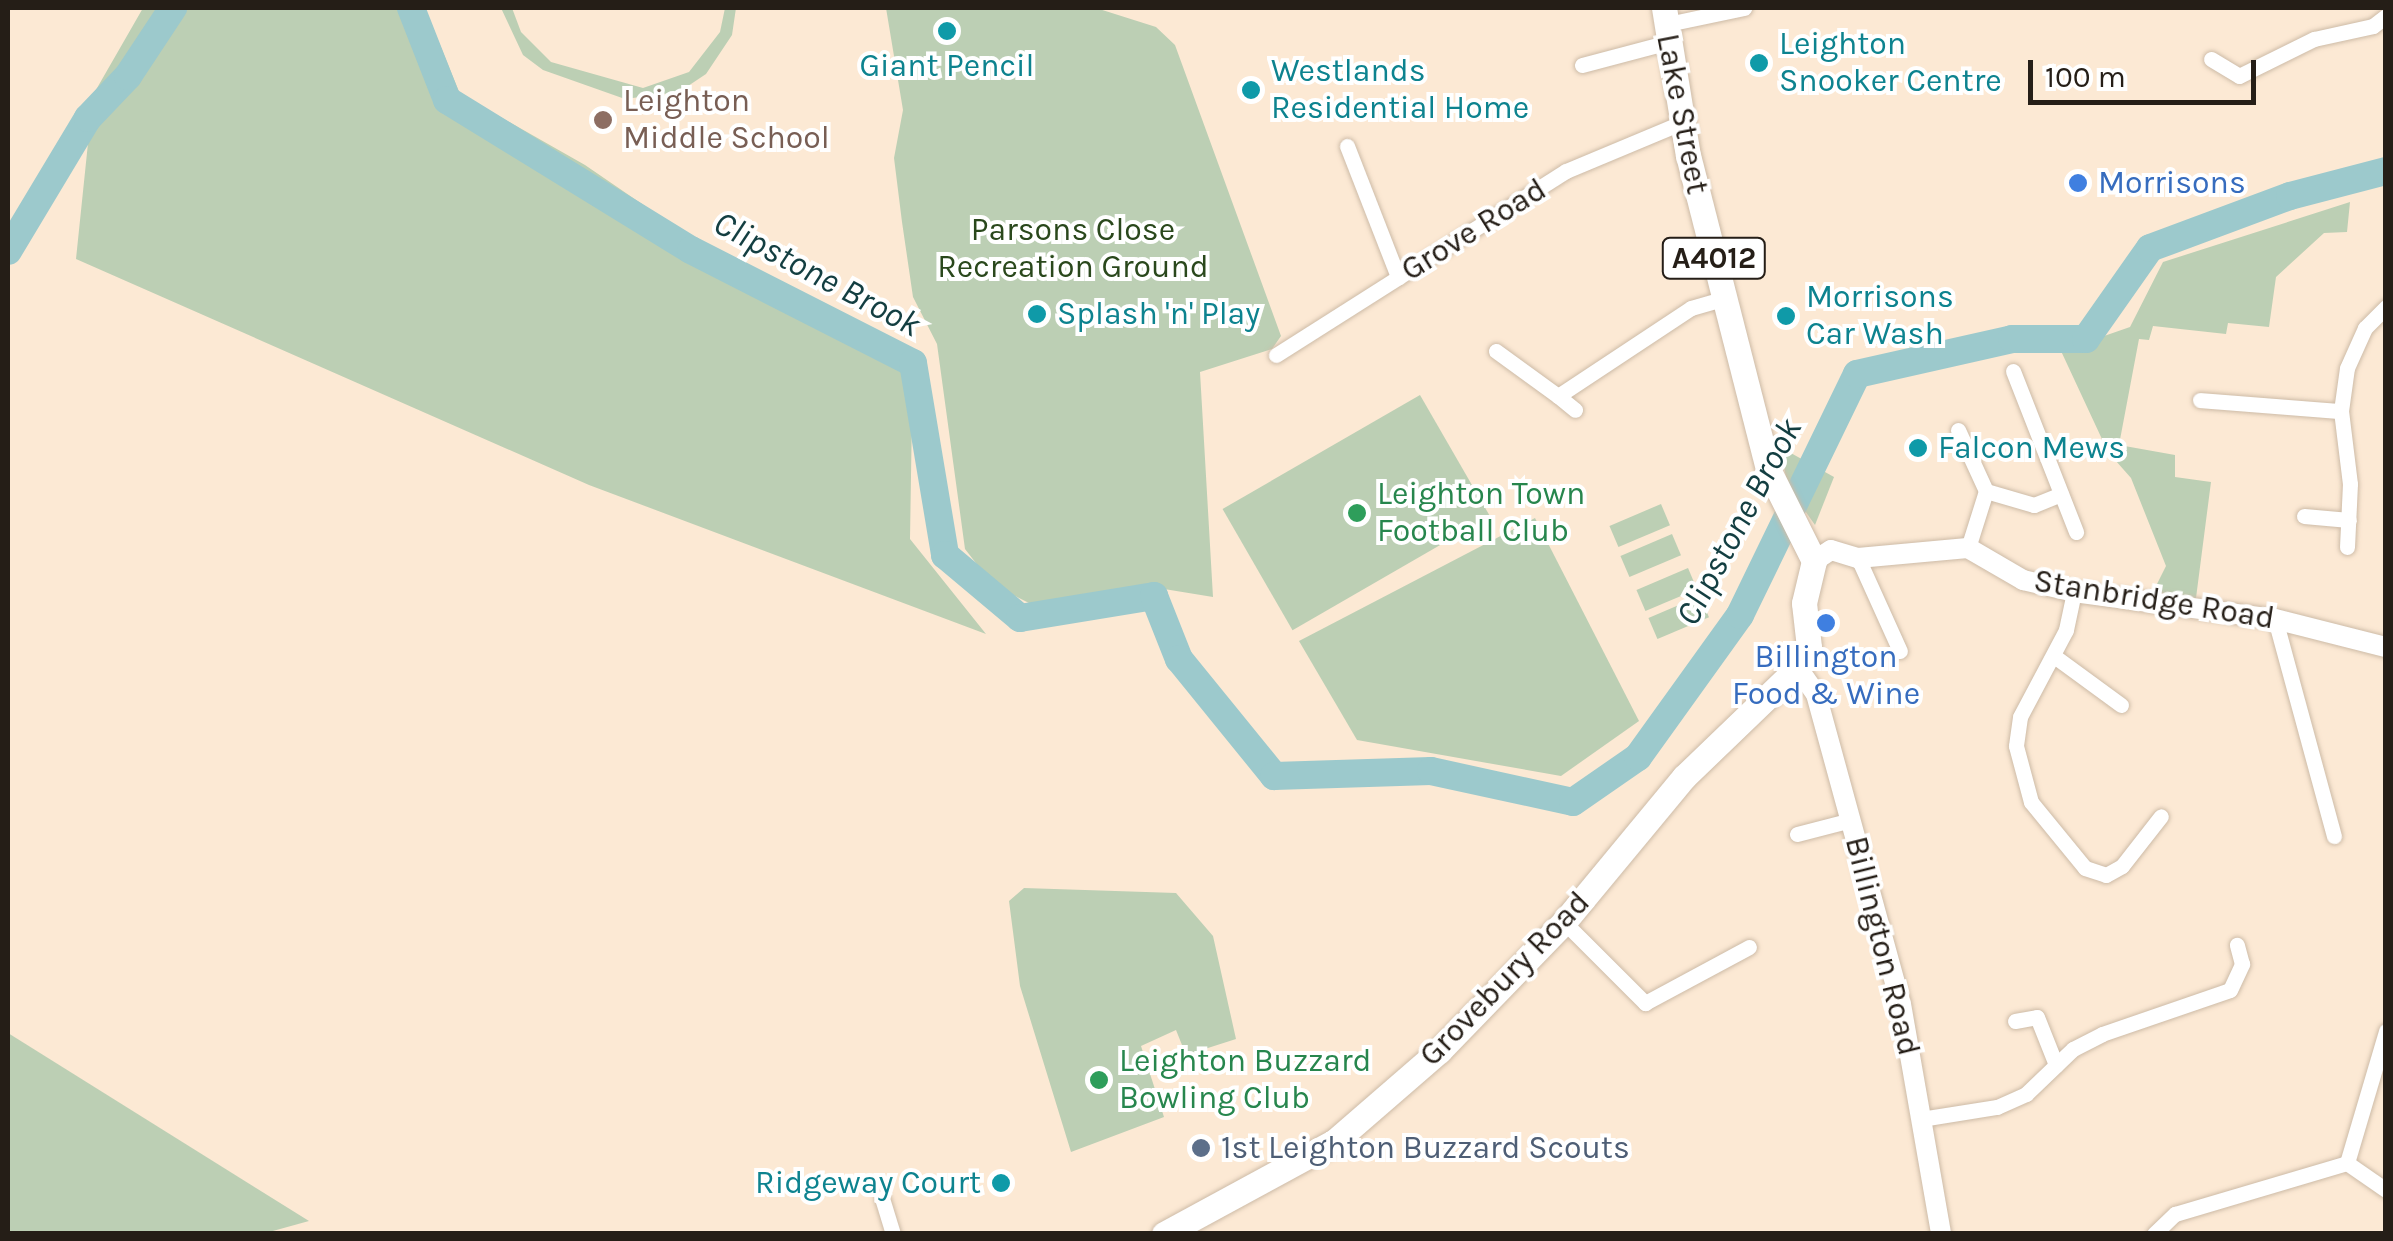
<!DOCTYPE html>
<html>
<head>
<meta charset="utf-8">
<style>
  body { margin:0 }
  #map { position:relative; width:2393px; height:1241px; overflow:hidden; background:#fce9d4; font-family:Karla,sans-serif }
  div>[style] { position:absolute }
  .green>* { inset:0; background:#bccfb4; transform-origin:0 0 }
  .river>* { height:28px; margin:-14px; padding:0 14px; transform-origin:14px; border-radius:14px; background:#9cc9cc }
  .roads { filter:drop-shadow(0 0 2px #cdbba7) drop-shadow(0 0 2px #cdbba7) }
  .minor>* { height:15px; margin:-7.5px; padding:0 7.5px; transform-origin:7.5px; border-radius:7.5px; background:#fff }
  .tertiary>* { height:20px; margin:-10px; padding:0 10px; transform-origin:10px; border-radius:10px; background:#fff }
  .primary>* { height:25px; margin:-12.5px; padding:0 12.5px; transform-origin:12.5px; border-radius:12.5px; background:#fff }
  .dots>* { width:28px; height:28px; translate:-50% -50%; box-sizing:border-box; border:5px solid #fff; border-radius:50% }
  span { translate:-50% -50%; white-space:nowrap; text-align:center; line-height:1.15; -webkit-text-stroke:8px #fff; paint-order:stroke }
  .shield-label span { padding:2px 8px; background:#fff; border:2px solid; border-radius:8px; -webkit-text-stroke-width:0 }
  .shield-label { font-size:30px; color:#251e17; font-weight:700 }
  .culture-label { font-size:32px; color:#0d838f }
  .left { translate:0 -50%; text-align:left }
  .right { translate:-100% -50%; text-align:right }
  .education-label { font-size:32px; color:#785e54 }
  .street-label { font-size:32px; color:#251e17 }
  .shop-label { font-size:32px; color:#366cbe }
  .park-label { font-size:32px; color:#2a481c }
  .leisure-label { font-size:32px; color:#27864d }
  .service-label { font-size:32px; color:#4e5e75 }
  .water-label { font-size:35px; color:#133e41; font-style:italic }
  .frame { position:absolute; inset:0; border:10px solid #251e17; pointer-events:none }
  .scale { position:absolute; left:2028px; top:60px; width:228px; height:45px; box-sizing:border-box; border:5px solid #251e17; border-top:0; padding-left:12px; font-size:30px; line-height:35px; white-space:nowrap; color:#251e17; -webkit-text-stroke:8px #fff; paint-order:stroke }
</style>
</head>
<body>
<div id="map">
  <div class="green">
    <div style="clip-path:polygon(143px 8px,425px 8px,460px 94px,585px 165px,696px 241px,913px 352px,910px 539px,986px 634px,589px 485px,76px 259px,93px 95px)"></div>
    <div style="clip-path:polygon(501px 8px,512px 8px,521px 32px,551px 62px,643px 88px,689px 72px,720px 32px,725px 8px,736px 8px,732px 35px,706px 74px,679px 92px,625px 99px,543px 70px,523px 55px)"></div>
    <div style="clip-path:polygon(886px 8px,1096px 8px,1156px 27px,1175px 45px,1281px 336px,1272px 349px,1200px 372px,1213px 597px,1158px 588px,1033px 605px,993px 585px,965px 549px,937px 344px,913px 297px,902px 222px,894px 158px,903px 110px)"></div>
    <div style="clip-path:polygon(2350px 202px,2347px 232px,2324px 233px,2276px 277px,2269px 327px,2228px 323px,2226px 334px,2153px 326px,2149px 340px,2139px 339px,2119px 445px,2175px 455px,2175px 477px,2211px 482px,2196px 598px,2153px 592px,2166px 566px,2131px 478px,2108px 452px,2061px 351px,2130px 327px,2163px 262px)"></div>
    <div style="left:1420px;top:395px;width:140px;height:228px;rotate:60deg"></div>
    <div style="clip-path:polygon(1780px 447px,1834px 477px,1815px 525px,1788px 487px)"></div>
    <div style="left:1661px;top:504px;width:23px;height:56px;rotate:67deg"></div>
    <div style="clip-path:polygon(1535px 518px,1639px 721px,1561px 776px,1357px 740px,1299px 641px)"></div>
    <div style="left:1672px;top:534px;width:23px;height:56px;rotate:67deg"></div>
    <div style="left:1688px;top:568px;width:23px;height:56px;rotate:67deg"></div>
    <div style="left:1700px;top:596px;width:23px;height:56px;rotate:67deg"></div>
    <div style="clip-path:polygon(1024px 888px,1176px 893px,1213px 936px,1236px 1039px,1186px 1055px,1176px 1030px,1141px 1046px,1164px 1117px,1071px 1152px,1020px 986px,1009px 901px)"></div>
    <div style="clip-path:polygon(8px 1033px,309px 1221px,262px 1234px,8px 1233px)"></div>
  </div>
  <div class="river">
    <div style="left:411px;top:8px;width:99px;rotate:68.6deg"></div>
    <div style="left:447px;top:100px;width:286px;rotate:31.6deg"></div>
    <div style="left:691px;top:250px;width:249px;rotate:27deg"></div>
    <div style="left:913px;top:363px;width:195px;rotate:80.5deg"></div>
    <div style="left:945px;top:555px;width:98px;rotate:40deg"></div>
    <div style="left:1020px;top:618px;width:136px;rotate:-9.3deg"></div>
    <div style="left:1154px;top:596px;width:68px;rotate:68.4deg"></div>
    <div style="left:1179px;top:659px;width:151px;rotate:50.9deg"></div>
    <div style="left:1274px;top:776px;width:157px;rotate:-1.8deg"></div>
    <div style="left:1431px;top:771px;width:145px;rotate:12.3deg"></div>
    <div style="left:1573px;top:802px;width:79px;rotate:-34.7deg"></div>
    <div style="left:1638px;top:757px;width:175px;rotate:-54.3deg"></div>
    <div style="left:1740px;top:615px;width:268px;rotate:-64.1deg"></div>
    <div style="left:1857px;top:374px;width:159px;rotate:-12.7deg"></div>
    <div style="left:2012px;top:339px;width:74px"></div>
    <div style="left:2086px;top:339px;width:111px;rotate:-54.9deg"></div>
    <div style="left:2150px;top:248px;width:149px;rotate:-20.4deg"></div>
    <div style="left:2290px;top:196px;width:99px;rotate:-14.6deg"></div>
    <div style="left:8px;top:251px;width:155px;rotate:-59deg"></div>
    <div style="left:88px;top:118px;width:58px;rotate:-46.4deg"></div>
    <div style="left:128px;top:76px;width:82px;rotate:-56.5deg"></div>
  </div>
  <div class="roads">
    <div class="minor">
      <div style="left:1663px;top:25px;width:83px;rotate:-11.9deg"></div>
      <div style="left:2211px;top:59px;width:33px;rotate:31deg"></div>
      <div style="left:2239px;top:76px;width:84px;rotate:-26.3deg"></div>
      <div style="left:2314px;top:39px;width:60px;rotate:-12.4deg"></div>
      <div style="left:2373px;top:26px;width:16px;rotate:-38deg"></div>
      <div style="left:1582px;top:65px;width:86px;rotate:-14.8deg"></div>
      <div style="left:1347px;top:146px;width:141px;rotate:68.7deg"></div>
      <div style="left:1496px;top:351px;width:77px;rotate:36deg"></div>
      <div style="left:1558px;top:396px;width:159px;rotate:-33.5deg"></div>
      <div style="left:1691px;top:308px;width:36px;rotate:-16deg"></div>
      <div style="left:1276px;top:355px;width:343px;rotate:-32.4deg"></div>
      <div style="left:1566px;top:171px;width:125px;rotate:-22.7deg"></div>
      <div style="left:2013px;top:371px;width:173px;rotate:68.6deg"></div>
      <div style="left:1558px;top:396px;width:22px;rotate:39deg"></div>
      <div style="left:2200px;top:400px;width:141px;rotate:4.5deg"></div>
      <div style="left:1958px;top:430px;width:67px;rotate:65.3deg"></div>
      <div style="left:2304px;top:516px;width:45px;rotate:5.1deg"></div>
      <div style="left:2347px;top:547px;width:63px;rotate:-87.3deg"></div>
      <div style="left:2350px;top:484px;width:74px;rotate:-97deg"></div>
      <div style="left:2341px;top:411px;width:43px;rotate:-82.1deg"></div>
      <div style="left:2347px;top:368px;width:44px;rotate:-65.8deg"></div>
      <div style="left:2365px;top:328px;width:30px;rotate:-45deg"></div>
      <div style="left:1968px;top:548px;width:60px;rotate:-72.5deg"></div>
      <div style="left:1986px;top:491px;width:50px;rotate:16.3deg"></div>
      <div style="left:2034px;top:505px;width:29px;rotate:-22deg"></div>
      <div style="left:1858px;top:558px;width:102px;rotate:65.7deg"></div>
      <div style="left:2074px;top:592px;width:39px;rotate:102deg"></div>
      <div style="left:2066px;top:630px;width:98px;rotate:117.9deg"></div>
      <div style="left:2020px;top:717px;width:29px;rotate:98deg"></div>
      <div style="left:2016px;top:746px;width:58px;rotate:75deg"></div>
      <div style="left:2031px;top:802px;width:85px;rotate:50.7deg"></div>
      <div style="left:2085px;top:868px;width:22px;rotate:18deg"></div>
      <div style="left:2106px;top:875px;width:18px;rotate:-29deg"></div>
      <div style="left:2122px;top:866px;width:63px;rotate:-52deg"></div>
      <div style="left:2275px;top:619px;width:225px;rotate:74.8deg"></div>
      <div style="left:2054px;top:656px;width:83px;rotate:36.2deg"></div>
      <div style="left:1797px;top:834px;width:56px;rotate:-14.5deg"></div>
      <div style="left:1564px;top:922px;width:115px;rotate:45deg"></div>
      <div style="left:1645px;top:1003px;width:118px;rotate:-28.3deg"></div>
      <div style="left:2015px;top:1021px;width:22px;rotate:-10deg"></div>
      <div style="left:2037px;top:1017px;width:52px;rotate:68.4deg"></div>
      <div style="left:1921px;top:1119px;width:77px;rotate:-9deg"></div>
      <div style="left:1997px;top:1107px;width:32px;rotate:-24deg"></div>
      <div style="left:2026px;top:1094px;width:65px;rotate:-43.8deg"></div>
      <div style="left:2073px;top:1049px;width:33px;rotate:-27deg"></div>
      <div style="left:2102px;top:1034px;width:135px;rotate:-19deg"></div>
      <div style="left:2230px;top:990px;width:29px;rotate:-65deg"></div>
      <div style="left:2242px;top:964px;width:20px;rotate:-105deg"></div>
      <div style="left:2347px;top:1163px;width:47px;rotate:34.7deg"></div>
      <div style="left:882px;top:1198px;width:38px;rotate:73deg"></div>
      <div style="left:2154px;top:1234px;width:29px;rotate:-44deg"></div>
      <div style="left:2175px;top:1214px;width:179px;rotate:-16.5deg"></div>
      <div style="left:2347px;top:1163px;width:138px;rotate:-73.5deg"></div>
    </div>
    <div class="tertiary">
      <div style="left:1814px;top:561px;width:20px;rotate:-33deg"></div>
      <div style="left:1831px;top:550px;width:28px;rotate:17deg"></div>
      <div style="left:1858px;top:558px;width:110px;rotate:-5.2deg"></div>
      <div style="left:1968px;top:548px;width:64px;rotate:30.2deg"></div>
      <div style="left:2023px;top:580px;width:52px;rotate:13.2deg"></div>
      <div style="left:2074px;top:592px;width:203px;rotate:7.7deg"></div>
      <div style="left:2275px;top:619px;width:114px;rotate:14.2deg"></div>
      <div style="left:1797px;top:667px;width:33px;rotate:55deg"></div>
      <div style="left:1816px;top:694px;width:321px;rotate:74.7deg"></div>
      <div style="left:1901px;top:1004px;width:233px;rotate:80.1deg"></div>
    </div>
    <div class="primary">
      <div style="left:1164px;top:1234px;width:195px;rotate:-28.5deg"></div>
      <div style="left:1335px;top:1141px;width:138px;rotate:-40.9deg"></div>
      <div style="left:1439px;top:1051px;width:180px;rotate:-45.9deg"></div>
      <div style="left:1564px;top:922px;width:188px;rotate:-50.4deg"></div>
      <div style="left:1684px;top:777px;width:150px;rotate:-43.9deg"></div>
      <div style="left:1792px;top:673px;width:31px;rotate:-57deg"></div>
      <div style="left:1809px;top:647px;width:44px;rotate:-96.5deg"></div>
      <div style="left:1804px;top:603px;width:43px;rotate:-76.6deg"></div>
      <div style="left:1814px;top:561px;width:103px;rotate:-116.6deg"></div>
      <div style="left:1768px;top:469px;width:323px;rotate:-104.3deg"></div>
      <div style="left:1688px;top:156px;width:150px;rotate:-99.2deg"></div>
    </div>
  </div>
  <div class="dots">
    <div style="left:947px;top:31px;background:#0f9aa8"></div>
    <div style="left:1759px;top:63px;background:#0f9aa8"></div>
    <div style="left:1251px;top:90px;background:#0f9aa8"></div>
    <div style="left:603px;top:120px;background:#8d6e63"></div>
    <div style="left:2078px;top:183px;background:#3f7fe0"></div>
    <div style="left:1037px;top:314px;background:#0f9aa8"></div>
    <div style="left:1786px;top:316px;background:#0f9aa8"></div>
    <div style="left:1918px;top:448px;background:#0f9aa8"></div>
    <div style="left:1357px;top:513px;background:#2e9e5b"></div>
    <div style="left:1826px;top:623px;background:#3f7fe0"></div>
    <div style="left:1099px;top:1080px;background:#2e9e5b"></div>
    <div style="left:1201px;top:1148px;background:#5c6f8a"></div>
    <div style="left:1001px;top:1183px;background:#0f9aa8"></div>
  </div>
  <div class="shield-label">
    <span style="left:1714px;top:258px">A4012</span>
  </div>
  <div class="culture-label">
    <span class="left" style="left:1779px;top:63px">Leighton<br>Snooker Centre</span>
    <span style="left:947px;top:66px">Giant Pencil</span>
    <span class="left" style="left:1271px;top:90px">Westlands<br>Residential Home</span>
    <span class="left" style="left:1806px;top:316px">Morrisons<br>Car Wash</span>
    <span class="left" style="left:1057px;top:314px">Splash 'n' Play</span>
    <span class="left" style="left:1938px;top:448px">Falcon Mews</span>
    <span class="right" style="left:981px;top:1183px">Ridgeway Court</span>
  </div>
  <div class="education-label">
    <span class="left" style="left:623px;top:120px">Leighton<br>Middle School</span>
  </div>
  <div class="street-label">
    <span style="left:1682px;top:114px;rotate:79deg">Lake Street</span>
    <span style="left:1474px;top:230px;rotate:-32deg">Grove Road</span>
    <span style="left:2154px;top:600px;rotate:9deg">Stanbridge Road</span>
    <span style="left:1882px;top:946px;rotate:76deg">Billington Road</span>
    <span style="left:1505px;top:979px;rotate:-46deg">Grovebury Road</span>
  </div>
  <div class="shop-label">
    <span class="left" style="left:2098px;top:183px">Morrisons</span>
    <span style="left:1826px;top:676px">Billington<br>Food &amp; Wine</span>
  </div>
  <div class="park-label">
    <span style="left:1073px;top:249px">Parsons Close<br>Recreation Ground</span>
  </div>
  <div class="leisure-label">
    <span class="left" style="left:1377px;top:513px">Leighton Town<br>Football Club</span>
    <span class="left" style="left:1119px;top:1080px">Leighton Buzzard<br>Bowling Club</span>
  </div>
  <div class="service-label">
    <span class="left" style="left:1221px;top:1148px">1st Leighton Buzzard Scouts</span>
  </div>
  <div class="water-label">
    <span style="left:817px;top:274px;rotate:28deg">Clipstone Brook</span>
    <span style="left:1739px;top:522px;rotate:-62deg">Clipstone Brook</span>
  </div>
  <div class="frame"></div>
  <div class="scale">100 m</div>
</div>
</body>
</html>
